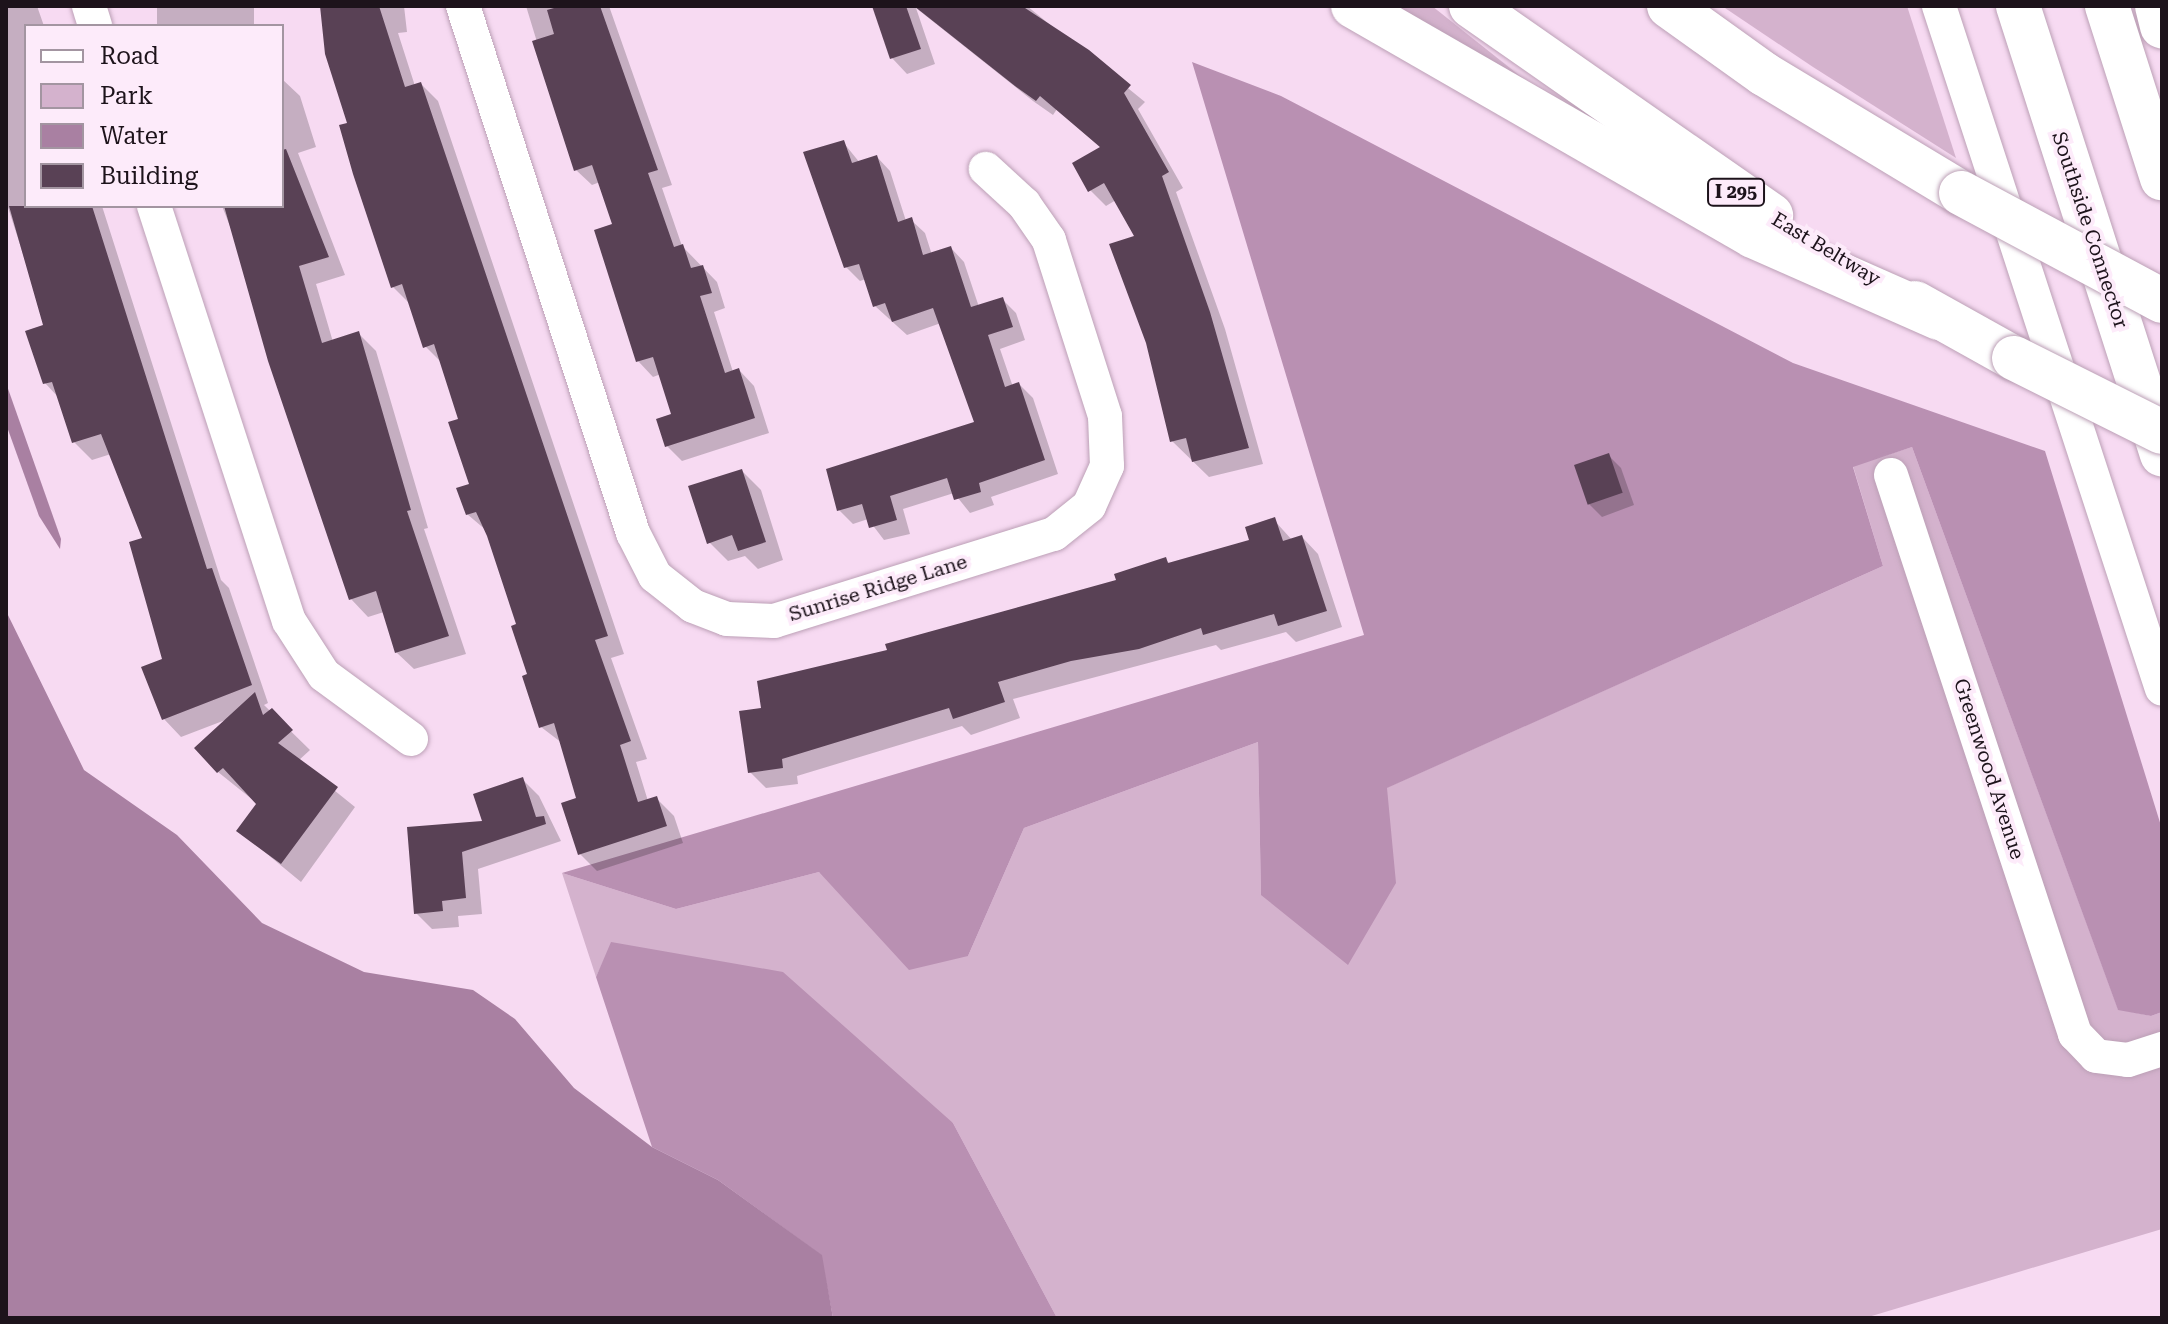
<!DOCTYPE html>
<html>
<head>
<meta charset="utf-8">
<style>
  body { margin:0 }
  #map { position:relative; width:2168px; height:1324px; overflow:hidden; background:#f7daf2; font-family:"Roboto Serif",serif }
  div>[style] { position:absolute }
  .green>* { inset:0; background:#d4b2cd }
  .forest>* { inset:0; background:#b990b2 }
  .water>* { inset:0; background:#a980a2 }
  .shadow>* { inset:0; background:#0003; transform-origin:0 0 }
  .building>* { inset:0; background:#594155; transform-origin:0 0 }
  .roads { filter:drop-shadow(0 0 2px #bca0b6) drop-shadow(0 0 2px #bca0b6) }
  .minor>* { height:34px; margin:-17px; padding:0 17px; transform-origin:17px; border-radius:17px; background:#fff }
  .highway>* { height:44px; margin:-22px; padding:0 22px; transform-origin:22px; border-radius:22px; background:#fff }
  .bridges { filter:drop-shadow(0 0 2px #bca0b6) drop-shadow(0 0 2px #bca0b6) }
  .highway-bridge>* { height:44px; margin:-22px; padding:0 22px; transform-origin:22px; border-radius:22px; background:#fff }
  span { translate:-50% -50%; white-space:nowrap; text-align:center; line-height:1.15; -webkit-text-stroke:8px #fdebfa; paint-order:stroke }
  .shield-label span { padding:2px 6px; background:#fdebfa; border:2px solid; border-radius:6px; -webkit-text-stroke-width:0 }
  .shield-label { font-size:18px; color:#1d131b; font-weight:700 }
  .street-label { font-size:20px; color:#1d131b }
  .frame { position:absolute; inset:0; border:8px solid #1d131b; pointer-events:none }
  .legend { position:absolute; left:24px; top:24px; width:260px; height:184px; box-sizing:border-box; background:#fdebfa; border:2px solid #a395a1; margin:0; padding:10px 14px; list-style:none; font-size:24px; color:#1d131b }
  .legend li { display:flex; align-items:center; gap:16px; height:40px }
  .legend b { width:40px; border:2px solid #a395a1 }
</style>
</head>
<body>
<div id="map">
  <div class="green">
    <div style="clip-path:polygon(1377px 6px,1432px 6px,1534px 87px)"></div>
    <div style="clip-path:polygon(1722px 6px,1907px 6px,1956px 158px,1813px 67px)"></div>
    <div style="clip-path:polygon(1912px 447px,2118px 1009px,2151px 1016px,2162px 1012px,2162px 1229px,1865px 1318px,1057px 1318px,953px 1123px,612px 943px,596px 977px,562px 873px,676px 909px,819px 872px,968px 956px,1024px 828px,1258px 742px,1261px 895px,1395px 883px,1386px 788px,1883px 566px,1853px 466px)"></div>
  </div>
  <div class="forest">
    <div style="clip-path:polygon(1192px 62px,1281px 96px,1793px 363px,2045px 451px,2162px 829px,2162px 1012px,2151px 1016px,2118px 1010px,1912px 447px,1853px 467px,1883px 566px,1387px 788px,1396px 883px,1348px 965px,1261px 895px,1258px 742px,1024px 828px,968px 956px,909px 970px,819px 872px,676px 909px,562px 873px,1364px 635px)"></div>
    <div style="clip-path:polygon(611px 942px,783px 972px,953px 1123px,1057px 1318px,833px 1318px,821px 1255px,718px 1180px,652px 1147px,596px 977px)"></div>
  </div>
  <div class="water">
    <div style="clip-path:polygon(6px 383px,61px 539px,60px 549px,39px 516px,6px 424px)"></div>
    <div style="clip-path:polygon(6px 611px,84px 770px,177px 835px,262px 923px,364px 972px,473px 990px,515px 1019px,574px 1088px,652px 1147px,718px 1180px,822px 1255px,833px 1318px,6px 1318px)"></div>
  </div>
  <div class="shadow">
    <div style="clip-path:polygon(6px 6px,37px 6px,44px 26px,26px 26px,26px 206px,102px 206px,221px 580px,229px 588px,268px 703px,264px 705px,310px 750px,298px 761px,355px 807px,301px 882px,239px 831px,258px 804px,218px 772px,228px 719px,181px 737px,164px 719px,164px 660px,144px 539px,111px 454px,92px 460px,74px 442px,59px 398px,45px 383px,46px 326px,6px 201px)"></div>
    <div style="left:157px;top:6px;width:97px;height:21px"></div>
    <div style="clip-path:polygon(322px 6px,404px 6px,407px 32px,398px 33px,415px 86px,421px 84px,438px 101px,624px 654px,611px 658px,647px 759px,636px 762px,648px 801px,656px 798px,674px 816px,683px 843px,597px 871px,580px 854px,579px 799px,562px 743px,541px 727px,519px 625px,487px 531px,467px 514px,472px 485px,460px 420px,442px 363px,425px 346px,412px 306px,393px 287px)"></div>
    <div style="clip-path:polygon(526px 6px,609px 6px,672px 185px,662px 188px,682px 246px,717px 282px,725px 308px,714px 312px,733px 372px,739px 370px,754px 386px,769px 433px,682px 461px,667px 446px,674px 415px,661px 374px,653px 377px,638px 361px,614px 225px,600px 182px,592px 185px,576px 170px)"></div>
    <div style="clip-path:polygon(875px 6px,1027px 6px,1145px 102px,1138px 109px,1183px 188px,1176px 192px,1225px 329px,1263px 464px,1209px 477px,1172px 441px,1137px 237px,1116px 200px,1106px 206px,1090px 190px,1102px 149px,1057px 109px,1053px 115px,1033px 101px,916px 8px,935px 64px,907px 74px,892px 58px)"></div>
    <div style="clip-path:polygon(282px 79px,300px 96px,316px 147px,298px 153px,345px 275px,316px 284px,333px 342px,358px 333px,376px 351px,428px 528px,424px 529px,466px 654px,414px 669px,396px 652px,384px 612px,368px 617px,351px 599px,250px 277px,222px 206px,282px 206px)"></div>
    <div style="clip-path:polygon(843px 142px,860px 163px,877px 157px,890px 171px,906px 221px,911px 220px,925px 233px,932px 255px,951px 248px,964px 262px,979px 307px,1002px 299px,1016px 313px,1025px 340px,1000px 349px,1013px 387px,1019px 384px,1033px 398px,1058px 474px,991px 497px,994px 505px,970px 513px,954px 493px,903px 509px,910px 534px,884px 540px,868px 519px,853px 524px,839px 510px,976px 423px,941px 323px,907px 335px,875px 306px,866px 279px,860px 281px,846px 267px)"></div>
    <div style="clip-path:polygon(1608px 455px,1621px 468px,1634px 505px,1602px 517px,1589px 504px)"></div>
    <div style="clip-path:polygon(742px 471px,761px 490px,783px 560px,758px 569px,745px 556px,728px 561px,709px 542px)"></div>
    <div style="clip-path:polygon(1274px 520px,1292px 540px,1302px 537px,1318px 554px,1342px 627px,1296px 642px,1286px 632px,1221px 650px,1216px 645px,1013px 699px,1020px 718px,971px 735px,962px 726px,797px 776px,798px 784px,766px 788px,750px 772px,763px 709px,889px 651px,1119px 581px,1165px 559px,1170px 564px,1252px 541px)"></div>
    <div style="clip-path:polygon(523px 780px,539px 796px,561px 841px,478px 869px,482px 914px,458px 916px,459px 927px,432px 929px,416px 913px,409px 829px,485px 823px)"></div>
  </div>
  <div class="building">
    <div style="clip-path:polygon(320px 6px,379px 6px,405px 87px,421px 82px,608px 636px,595px 640px,631px 741px,620px 745px,638px 802px,657px 796px,667px 826px,578px 855px,561px 803px,576px 798px,554px 723px,539px 728px,522px 676px,527px 674px,511px 626px,516px 624px,487px 536px,476px 512px,466px 515px,456px 488px,469px 484px,448px 422px,458px 419px,434px 344px,423px 348px,402px 284px,391px 288px,353px 174px,339px 125px,347px 123px,325px 54px)"></div>
    <div style="clip-path:polygon(561px 6px,600px 6px,658px 170px,648px 173px,674px 247px,683px 244px,691px 268px,703px 265px,712px 293px,700px 296px,725px 373px,739px 368px,755px 418px,665px 447px,656px 419px,671px 414px,653px 357px,636px 362px,594px 230px,612px 224px,592px 165px,574px 171px,532px 41px,554px 34px,547px 10px)"></div>
    <div style="clip-path:polygon(872px 6px,906px 6px,921px 49px,890px 59px)"></div>
    <div style="clip-path:polygon(914px 6px,1022px 6px,1089px 50px,1131px 85px,1124px 93px,1169px 172px,1162px 176px,1210px 312px,1249px 448px,1192px 462px,1186px 438px,1170px 442px,1146px 343px,1109px 244px,1134px 236px,1104px 183px,1088px 192px,1072px 163px,1100px 147px,1040px 96px,1036px 101px,1015px 86px)"></div>
    <div style="clip-path:polygon(844px 140px,852px 163px,877px 155px,898px 222px,912px 217px,923px 255px,951px 246px,971px 307px,1003px 297px,1013px 327px,988px 335px,1005px 387px,1019px 382px,1045px 460px,979px 483px,981px 492px,954px 500px,947px 478px,890px 496px,897px 520px,869px 528px,862px 504px,837px 511px,826px 469px,974px 422px,933px 308px,892px 322px,885px 303px,873px 307px,859px 264px,844px 268px,803px 152px)"></div>
    <div style="clip-path:polygon(286px 149px,329px 257px,299px 266px,322px 343px,359px 331px,411px 510px,407px 511px,449px 636px,395px 653px,376px 591px,349px 600px,268px 361px,224px 206px,282px 206px,282px 150px)"></div>
    <div style="clip-path:polygon(9px 206px,92px 206px,207px 569px,212px 568px,252px 685px,162px 720px,141px 667px,162px 659px,129px 542px,142px 538px,101px 434px,72px 443px,52px 382px,43px 384px,25px 331px,43px 325px)"></div>
    <div style="left:1609px;top:453px;width:42px;height:37px;rotate:71deg"></div>
    <div style="clip-path:polygon(742px 469px,766px 542px,738px 551px,732px 535px,707px 544px,688px 486px)"></div>
    <div style="clip-path:polygon(1275px 517px,1283px 541px,1302px 535px,1327px 611px,1278px 626px,1274px 614px,1203px 635px,1201px 628px,1139px 649px,1071px 661px,998px 682px,1005px 702px,953px 719px,949px 708px,782px 759px,783px 768px,748px 773px,739px 711px,761px 708px,757px 681px,887px 650px,885px 644px,1116px 580px,1114px 574px,1166px 557px,1168px 563px,1249px 540px,1245px 527px)"></div>
    <div style="clip-path:polygon(255px 692px,263px 715px,272px 708px,293px 730px,278px 743px,338px 787px,281px 864px,236px 831px,256px 804px,223px 768px,217px 773px,194px 748px)"></div>
    <div style="clip-path:polygon(523px 777px,536px 817px,544px 816px,546px 824px,462px 852px,466px 898px,442px 901px,443px 911px,414px 914px,407px 827px,482px 821px,473px 794px)"></div>
  </div>
  <div class="roads">
    <div class="minor">
      <div style="left:89px;top:6px;width:21px;rotate:73deg"></div>
      <div style="left:463px;top:6px;width:554px;rotate:72.12deg"></div>
      <div style="left:633px;top:533px;width:48px;rotate:62.9deg"></div>
      <div style="left:655px;top:576px;width:48px;rotate:38.3deg"></div>
      <div style="left:693px;top:606px;width:36px;rotate:21deg"></div>
      <div style="left:727px;top:619px;width:47px;rotate:2.4deg"></div>
      <div style="left:774px;top:621px;width:293px;rotate:-17.3deg"></div>
      <div style="left:1054px;top:534px;width:45px;rotate:-38.7deg"></div>
      <div style="left:1089px;top:506px;width:44px;rotate:-65.8deg"></div>
      <div style="left:1107px;top:466px;width:50px;rotate:-92.3deg"></div>
      <div style="left:1105px;top:416px;width:185px;rotate:-107.7deg"></div>
      <div style="left:1049px;top:240px;width:44px;rotate:-124.8deg"></div>
      <div style="left:1024px;top:204px;width:52px;rotate:-137.4deg"></div>
      <div style="left:1939px;top:6px;width:718px;rotate:71.92deg"></div>
      <div style="left:154px;top:206px;width:436px;rotate:72deg"></div>
      <div style="left:289px;top:621px;width:64px;rotate:57.1deg"></div>
      <div style="left:324px;top:675px;width:108px;rotate:36.3deg"></div>
      <div style="left:1891px;top:475px;width:589px;rotate:71.78deg"></div>
      <div style="left:2075px;top:1034px;width:30px;rotate:46deg"></div>
      <div style="left:2096px;top:1056px;width:32px;rotate:7deg"></div>
      <div style="left:2128px;top:1060px;width:36px;rotate:-18deg"></div>
    </div>
    <div class="highway">
      <div style="left:1353px;top:6px;width:461px;rotate:29.9deg"></div>
      <div style="left:1753px;top:236px;width:203px;rotate:23.8deg"></div>
      <div style="left:1471px;top:6px;width:366px;rotate:34.9deg"></div>
      <div style="left:1669px;top:6px;width:117px;rotate:35.6deg"></div>
      <div style="left:1764px;top:74px;width:230px;rotate:31.1deg"></div>
      <div style="left:2018px;top:6px;width:471px;rotate:72.2deg"></div>
      <div style="left:2107px;top:6px;width:181px;rotate:72.3deg"></div>
      <div style="left:2157px;top:6px;width:21px;rotate:76deg"></div>
      <div style="left:1915px;top:303px;width:113px;rotate:29.1deg"></div>
    </div>
  </div>
  <div class="bridges">
    <div class="highway-bridge">
      <div style="left:1961px;top:193px;width:228px;rotate:28.2deg"></div>
      <div style="left:2014px;top:358px;width:165px;rotate:26.6deg"></div>
    </div>
  </div>
  <div class="shield-label">
    <span style="left:1736px;top:192px">I 295</span>
  </div>
  <div class="street-label">
    <span style="left:2090px;top:230px;rotate:72deg">Southside Connector</span>
    <span style="left:1826px;top:249px;rotate:31deg">East Beltway</span>
    <span style="left:878px;top:588px;rotate:-17deg">Sunrise Ridge Lane</span>
    <span style="left:1989px;top:769px;rotate:72deg">Greenwood Avenue</span>
  </div>
  <div class="frame"></div>
  <ul class="legend">
  <li><b style="height:10px;background:#fff"></b>Road</li>
  <li><b style="height:22px;background:#d4b2cd"></b>Park</li>
  <li><b style="height:22px;background:#a980a2"></b>Water</li>
  <li><b style="height:22px;background:#594155"></b>Building</li>
  </ul>
</div>
</body>
</html>
